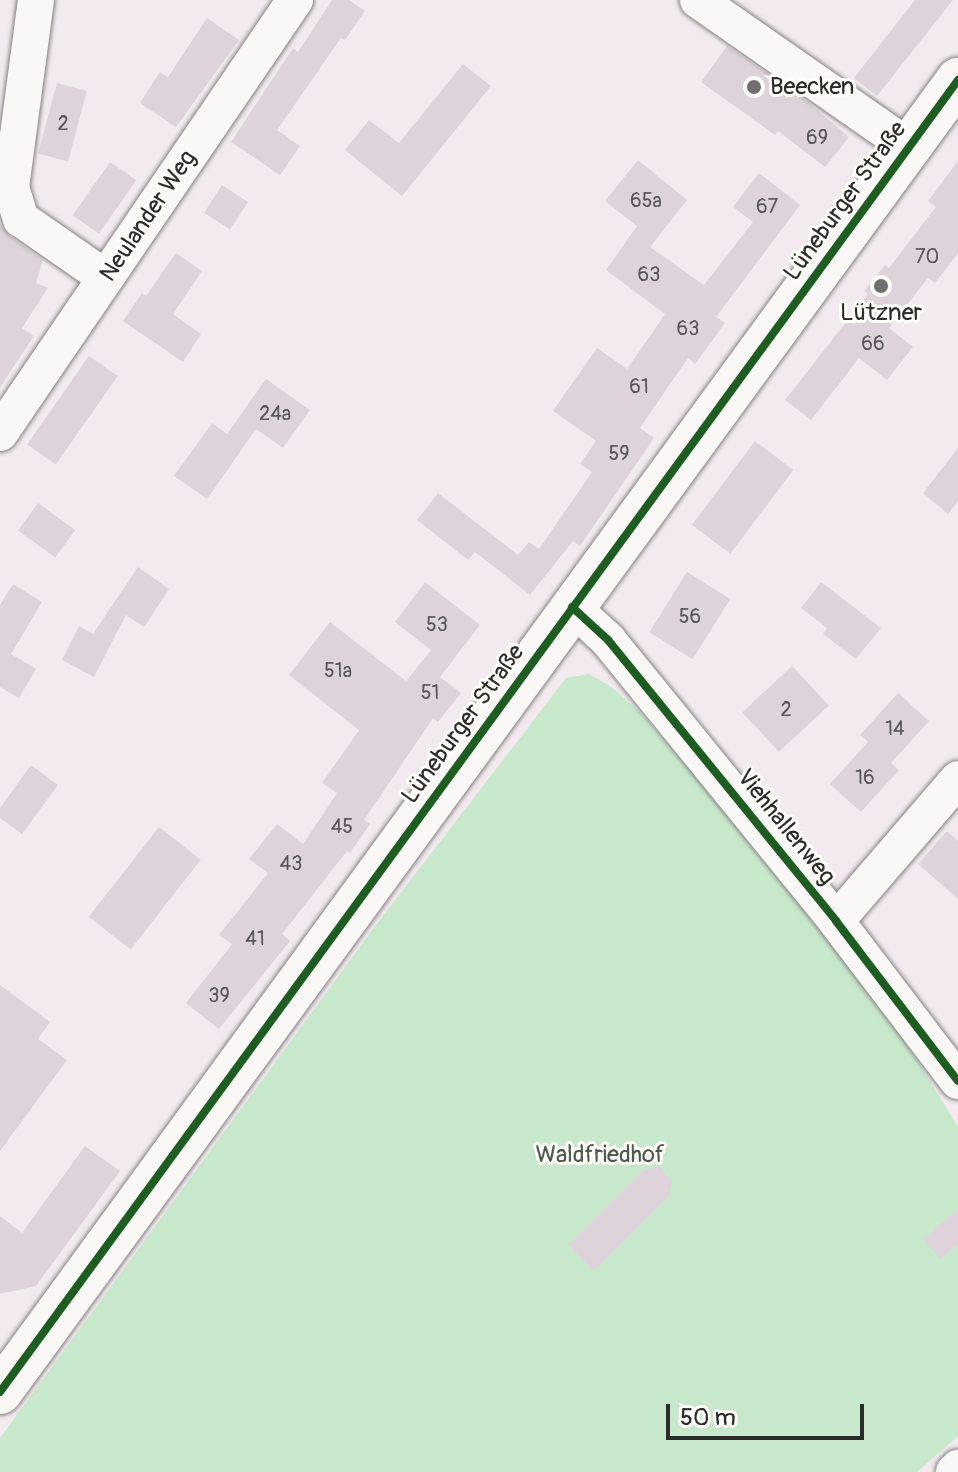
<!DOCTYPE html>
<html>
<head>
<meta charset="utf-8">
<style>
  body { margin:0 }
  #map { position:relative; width:958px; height:1472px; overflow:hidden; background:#f2eaee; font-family:Pangolin,sans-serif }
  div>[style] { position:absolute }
  .green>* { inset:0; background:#c8e8cb }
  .building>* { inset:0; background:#dfd3db; transform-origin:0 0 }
  .roads { filter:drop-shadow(0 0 2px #858183) drop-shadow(0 0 2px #858183) }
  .minor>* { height:36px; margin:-18px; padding:0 18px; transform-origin:18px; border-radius:18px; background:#faf8f7 }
  .major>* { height:44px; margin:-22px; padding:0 22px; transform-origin:22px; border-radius:22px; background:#faf8f7 }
  .cycleway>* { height:8px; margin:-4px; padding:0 4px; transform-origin:4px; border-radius:4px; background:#1b5e20 }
  .dots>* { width:22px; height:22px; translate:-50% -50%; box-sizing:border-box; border:4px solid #fdfcf7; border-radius:50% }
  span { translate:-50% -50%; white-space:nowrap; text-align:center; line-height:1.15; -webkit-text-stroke:6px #fdfcf7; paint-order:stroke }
  .number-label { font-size:20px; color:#595658 }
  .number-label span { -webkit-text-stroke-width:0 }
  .poi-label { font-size:24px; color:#2b2b2b }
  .left { translate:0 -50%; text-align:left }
  .street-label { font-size:24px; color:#2b2b2b }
  .park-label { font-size:24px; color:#4a5a4c }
  .scale { position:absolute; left:666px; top:1404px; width:198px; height:36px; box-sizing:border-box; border:4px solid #2b2b2b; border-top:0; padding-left:10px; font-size:24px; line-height:28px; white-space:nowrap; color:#2b2b2b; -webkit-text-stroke:6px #fdfcf7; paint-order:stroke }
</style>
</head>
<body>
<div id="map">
  <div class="green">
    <div style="clip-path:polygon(589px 674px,610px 686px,639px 711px,830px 931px,903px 1037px,958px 1127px,958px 1436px,917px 1472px,0 1472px,0 1438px,376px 925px,566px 678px)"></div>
  </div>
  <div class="building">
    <div style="clip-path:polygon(332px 0,349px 0,365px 11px,345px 40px,341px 38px,277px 130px,300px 146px,280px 175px,231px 142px,293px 48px,298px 52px)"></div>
    <div style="clip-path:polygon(915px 0,953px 0,877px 96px,854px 78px)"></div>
    <div style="clip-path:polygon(207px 18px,239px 40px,176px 127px,140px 103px,160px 72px,168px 77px)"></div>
    <div style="clip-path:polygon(727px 46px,803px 98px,849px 137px,825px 167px,778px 131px,775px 135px,701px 82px)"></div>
    <div style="clip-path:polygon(463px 64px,491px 86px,402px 196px,345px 150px,369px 120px,399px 143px)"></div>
    <div style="left:57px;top:83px;width:31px;height:73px;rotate:15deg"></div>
    <div style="clip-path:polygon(638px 160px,687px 200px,650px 247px,704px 285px,753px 222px,733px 207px,759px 173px,800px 205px,716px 317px,725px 323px,695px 364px,688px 358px,640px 428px,654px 438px,580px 546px,573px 541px,530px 595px,475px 552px,468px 560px,417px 520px,438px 493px,518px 555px,529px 542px,539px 549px,592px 472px,580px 464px,596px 441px,553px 411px,597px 348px,627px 369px,665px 314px,606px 270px,637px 226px,605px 201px)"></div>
    <div style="clip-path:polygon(958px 161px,958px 253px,935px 283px,928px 278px,889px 328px,913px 347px,887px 380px,859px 358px,811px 420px,785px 400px,868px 294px,864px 291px,885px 265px,889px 268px,936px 207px,928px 201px)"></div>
    <div style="left:110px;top:162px;width:32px;height:65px;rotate:35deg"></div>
    <div style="left:222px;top:185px;width:31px;height:33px;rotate:33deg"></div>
    <div style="clip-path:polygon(0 224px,9px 236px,43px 260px,36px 283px,48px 288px,22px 328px,34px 336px,0 387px)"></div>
    <div style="clip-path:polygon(176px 253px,202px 271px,173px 314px,201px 334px,183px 362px,123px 321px,142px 293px,146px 296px)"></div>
    <div style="left:89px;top:356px;width:35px;height:108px;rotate:35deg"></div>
    <div style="clip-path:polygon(266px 379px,310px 410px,283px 448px,256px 429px,207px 499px,174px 476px,212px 423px,227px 434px)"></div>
    <div style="left:755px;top:441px;width:48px;height:105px;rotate:37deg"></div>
    <div style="clip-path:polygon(958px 448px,958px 501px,948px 514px,923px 493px)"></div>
    <div style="left:38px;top:503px;width:46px;height:34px;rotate:36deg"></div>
    <div style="clip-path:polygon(138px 567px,169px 589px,144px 627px,126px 615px,94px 677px,62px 660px,79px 626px,93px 634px)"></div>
    <div style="left:687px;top:572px;width:51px;height:71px;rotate:32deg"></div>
    <div style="clip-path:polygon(425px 582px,480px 625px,440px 677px,461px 693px,438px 722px,433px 718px,364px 820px,370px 824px,350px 853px,347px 851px,282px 934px,290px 941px,219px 1029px,186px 1003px,232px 944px,219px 935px,268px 873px,249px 859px,277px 824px,303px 844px,337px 793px,322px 783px,359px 730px,289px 675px,330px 622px,406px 681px,431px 650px,395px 622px)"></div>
    <div style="clip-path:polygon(821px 582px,881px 628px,856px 659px,823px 634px,827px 628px,801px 608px)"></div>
    <div style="clip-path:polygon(13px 584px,42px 602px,11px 654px,36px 669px,19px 698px,0 687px,0 605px)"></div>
    <div style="left:792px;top:666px;width:54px;height:68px;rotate:47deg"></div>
    <div style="clip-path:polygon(898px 693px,929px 721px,891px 763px,899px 770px,861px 812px,830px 784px,868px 742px,860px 735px)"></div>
    <div style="clip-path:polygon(31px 765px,58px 785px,22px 834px,0 818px,0 808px)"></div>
    <div style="left:159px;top:827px;width:53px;height:114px;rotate:38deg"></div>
    <div style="clip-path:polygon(947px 831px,958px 841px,958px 899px,918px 864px)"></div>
    <div style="clip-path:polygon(0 985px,50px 1022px,38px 1039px,67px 1060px,0 1151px)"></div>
    <div style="clip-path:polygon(85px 1146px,120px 1171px,36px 1286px,0 1294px,0 1216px,22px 1233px)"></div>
    <div style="clip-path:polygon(659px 1166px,672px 1182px,668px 1197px,594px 1271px,568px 1245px,642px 1171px)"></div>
    <div style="clip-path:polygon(958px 1208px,958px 1244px,941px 1259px,923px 1240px)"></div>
  </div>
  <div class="roads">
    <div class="minor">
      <div style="left:36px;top:0;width:189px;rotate:97.6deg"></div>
      <div style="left:11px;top:187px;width:34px;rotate:73deg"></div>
      <div style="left:21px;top:219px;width:103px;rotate:34.8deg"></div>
      <div style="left:698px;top:0;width:257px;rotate:34.9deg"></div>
      <div style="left:0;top:433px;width:524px;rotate:-55.73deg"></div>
      <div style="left:572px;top:607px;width:49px;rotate:42.5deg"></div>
      <div style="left:608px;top:640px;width:362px;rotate:50.9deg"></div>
      <div style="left:836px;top:921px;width:201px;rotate:52.7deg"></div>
      <div style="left:836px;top:921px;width:187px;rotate:-49.3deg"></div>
      <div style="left:954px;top:1472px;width:6px;rotate:-45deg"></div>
    </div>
    <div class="major">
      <div style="left:0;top:1392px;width:1625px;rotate:-53.86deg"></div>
    </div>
  </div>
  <div class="cycleway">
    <div style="left:572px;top:607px;width:49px;rotate:42.5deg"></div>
    <div style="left:608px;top:640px;width:362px;rotate:50.9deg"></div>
    <div style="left:836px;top:921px;width:201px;rotate:52.7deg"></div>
    <div style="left:0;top:1392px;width:1625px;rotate:-53.86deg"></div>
  </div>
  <div class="dots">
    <div style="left:754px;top:87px;background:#716e6f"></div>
    <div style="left:881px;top:286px;background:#716e6f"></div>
  </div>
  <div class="number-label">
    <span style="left:63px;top:123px">2</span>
    <span style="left:817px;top:137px">69</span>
    <span style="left:646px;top:200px">65a</span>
    <span style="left:767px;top:206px">67</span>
    <span style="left:927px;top:256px">70</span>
    <span style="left:649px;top:274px">63</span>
    <span style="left:688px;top:328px">63</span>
    <span style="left:873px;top:343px">66</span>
    <span style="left:639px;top:386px">61</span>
    <span style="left:275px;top:413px">24a</span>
    <span style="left:619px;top:453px">59</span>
    <span style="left:690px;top:616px">56</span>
    <span style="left:437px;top:624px">53</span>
    <span style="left:338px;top:670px">51a</span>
    <span style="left:430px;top:692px">51</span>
    <span style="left:786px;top:709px">2</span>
    <span style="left:895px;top:728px">14</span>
    <span style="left:865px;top:777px">16</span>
    <span style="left:342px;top:826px">45</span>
    <span style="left:291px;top:863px">43</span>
    <span style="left:255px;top:938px">41</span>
    <span style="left:219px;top:995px">39</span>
  </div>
  <div class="poi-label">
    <span class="left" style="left:770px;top:87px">Beecken</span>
    <span style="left:881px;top:313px">Lützner</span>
  </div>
  <div class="street-label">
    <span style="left:845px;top:201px;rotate:-54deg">Lüneburger Straße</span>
    <span style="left:148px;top:216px;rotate:-56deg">Neulander Weg</span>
    <span style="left:463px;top:724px;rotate:-54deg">Lüneburger Straße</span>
    <span style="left:786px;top:827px;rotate:51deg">Viehhallenweg</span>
  </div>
  <div class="park-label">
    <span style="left:600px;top:1155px">Waldfriedhof</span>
  </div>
  <div class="scale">50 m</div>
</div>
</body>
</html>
